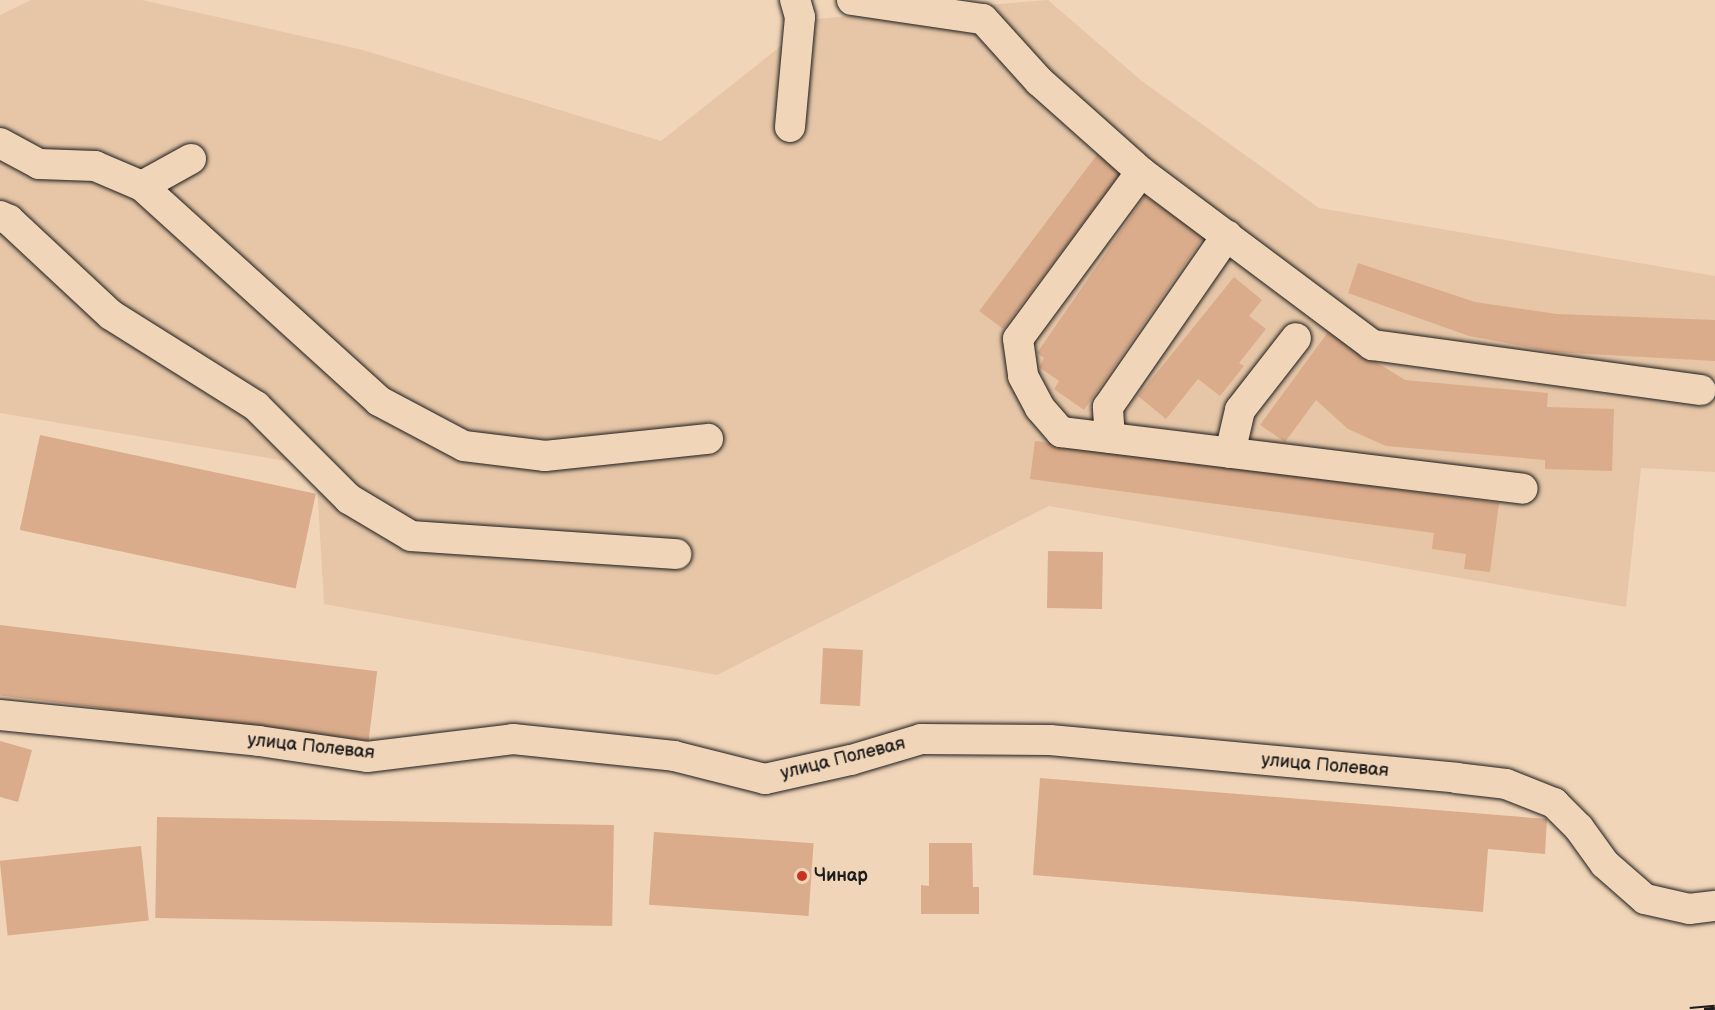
<!DOCTYPE html>
<html>
<head>
<meta charset="utf-8">
<style>
  body { margin:0 }
  #map { position:relative; width:1715px; height:1010px; overflow:hidden; background:#f1d5b8; font-family:"Balsamiq Sans",sans-serif }
  div>[style] { position:absolute }
  .built>* { inset:0; background:#e6c6a7 }
  .building>* { inset:0; background:#daac8b; transform-origin:0 0 }
  .roads { filter:drop-shadow(0 0 2px #1c1c1c) drop-shadow(0 0 2px #1c1c1c) }
  .minor>* { height:30px; margin:-15px; padding:0 15px; transform-origin:15px; border-radius:15px; background:#f1d5b8 }
  .rail>* { height:7px; margin-top:-3.5px; transform-origin:0; background:repeating-linear-gradient(90deg,#f1d5b8 0 14px,#1c1c1c 0 28px); box-sizing:border-box; border-block:2px solid #1c1c1c }
  .dots>* { width:16px; height:16px; translate:-50% -50%; box-sizing:border-box; border:3px solid #f1d5b8; border-radius:50% }
  span { translate:-50% -50%; white-space:nowrap; text-align:center; line-height:1.15; -webkit-text-stroke:6px #f1d5b8; paint-order:stroke }
  .street-label { font-size:18px; color:#1c1c1c }
  .poi-label { font-size:18px; color:#1c1c1c; font-weight:700 }
  .left { translate:0 -50%; text-align:left }
</style>
</head>
<body>
<div id="map">
  <div class="built">
    <div style="clip-path:polygon(31px 0,142px 0,363px 50px,661px 141px,815px 19px,1048px 0,1143px 82px,1319px 208px,1715px 276px,1715px 472px,1641px 468px,1626px 607px,1049px 506px,717px 675px,324px 604px,316px 466px,0 413px,0 15px)"></div>
  </div>
  <div class="building">
    <div style="left:1099px;top:152px;width:30px;height:199px;rotate:37deg"></div>
    <div style="clip-path:polygon(1145px 196px,1204px 236px,1084px 410px,1054px 389px,1059px 381px,1039px 367px,1044px 358px,1037px 353px)"></div>
    <div style="clip-path:polygon(1358px 263px,1475px 302px,1557px 314px,1715px 320px,1715px 361px,1553px 352px,1469px 336px,1348px 293px)"></div>
    <div style="clip-path:polygon(1234px 277px,1262px 300px,1249px 316px,1266px 329px,1239px 363px,1244px 366px,1220px 396px,1198px 379px,1166px 419px,1138px 396px)"></div>
    <div style="clip-path:polygon(1328px 332px,1405px 380px,1548px 393px,1547px 407px,1614px 409px,1612px 471px,1545px 469px,1545px 460px,1386px 446px,1348px 429px,1316px 400px,1285px 442px,1260px 425px)"></div>
    <div style="left:40px;top:435px;width:282px;height:97px;rotate:12deg"></div>
    <div style="clip-path:polygon(1035px 441px,1499px 503px,1490px 572px,1464px 569px,1466px 554px,1432px 549px,1434px 533px,1030px 479px)"></div>
    <div style="left:1048px;top:551px;width:55px;height:57px;rotate:1deg"></div>
    <div style="left:0;top:625px;width:380px;height:70px;rotate:7deg"></div>
    <div style="left:823px;top:648px;width:40px;height:56px;rotate:3deg"></div>
    <div style="clip-path:polygon(0 741px,32px 750px,18px 802px,0 797px)"></div>
    <div style="clip-path:polygon(1040px 778px,1547px 819px,1545px 854px,1488px 849px,1483px 912px,1033px 875px)"></div>
    <div style="left:157px;top:817px;width:457px;height:101px;rotate:1deg"></div>
    <div style="left:654px;top:832px;width:160px;height:73px;rotate:4deg"></div>
    <div style="clip-path:polygon(929px 843px,972px 843px,973px 887px,979px 887px,979px 914px,921px 914px,921px 885px,929px 886px)"></div>
    <div style="left:141px;top:846px;width:75px;height:142px;rotate:84deg"></div>
  </div>
  <div class="roads">
    <div class="minor">
      <div style="left:852px;top:0;width:132px;rotate:8.3deg"></div>
      <div style="left:983px;top:19px;width:84px;rotate:47.9deg"></div>
      <div style="left:1039px;top:81px;width:137px;rotate:41.7deg"></div>
      <div style="left:1141px;top:172px;width:289px;rotate:36.8deg"></div>
      <div style="left:1372px;top:345px;width:332px;rotate:7.8deg"></div>
      <div style="left:790px;top:127px;width:110px;rotate:-84.8deg"></div>
      <div style="left:800px;top:17px;width:18px;rotate:-106deg"></div>
      <div style="left:0;top:143px;width:44px;rotate:28.3deg"></div>
      <div style="left:39px;top:164px;width:56px;rotate:2deg"></div>
      <div style="left:95px;top:166px;width:51px;rotate:23.1deg"></div>
      <div style="left:142px;top:186px;width:320px;rotate:42.2deg"></div>
      <div style="left:379px;top:401px;width:96px;rotate:27.9deg"></div>
      <div style="left:464px;top:446px;width:82px;rotate:7deg"></div>
      <div style="left:545px;top:456px;width:164px;rotate:-6deg"></div>
      <div style="left:1141px;top:172px;width:207px;rotate:126.4deg"></div>
      <div style="left:1018px;top:339px;width:37px;rotate:82deg"></div>
      <div style="left:1023px;top:376px;width:36px;rotate:62deg"></div>
      <div style="left:1040px;top:408px;width:32px;rotate:49deg"></div>
      <div style="left:1061px;top:432px;width:465px;rotate:7deg"></div>
      <div style="left:142px;top:186px;width:56px;rotate:-28.9deg"></div>
      <div style="left:0;top:216px;width:10px;rotate:24deg"></div>
      <div style="left:9px;top:220px;width:139px;rotate:43deg"></div>
      <div style="left:111px;top:315px;width:171px;rotate:32.1deg"></div>
      <div style="left:256px;top:406px;width:132px;rotate:45deg"></div>
      <div style="left:349px;top:499px;width:72px;rotate:30.8deg"></div>
      <div style="left:411px;top:536px;width:266px;rotate:3.9deg"></div>
      <div style="left:1110px;top:438px;width:31px;rotate:-94deg"></div>
      <div style="left:1108px;top:407px;width:209px;rotate:-55.3deg"></div>
      <div style="left:1230px;top:453px;width:44px;rotate:-76.9deg"></div>
      <div style="left:1240px;top:410px;width:91px;rotate:-52.1deg"></div>
      <div style="left:0;top:715px;width:260px;rotate:5.7deg"></div>
      <div style="left:259px;top:741px;width:109px;rotate:8.4deg"></div>
      <div style="left:367px;top:757px;width:147px;rotate:-7deg"></div>
      <div style="left:513px;top:739px;width:162px;rotate:6deg"></div>
      <div style="left:674px;top:756px;width:94px;rotate:14.2deg"></div>
      <div style="left:765px;top:779px;width:88px;rotate:-12.5deg"></div>
      <div style="left:851px;top:760px;width:73px;rotate:-16.7deg"></div>
      <div style="left:921px;top:739px;width:129px;rotate:0.4deg"></div>
      <div style="left:1050px;top:740px;width:408px;rotate:5.3deg"></div>
      <div style="left:1456px;top:778px;width:50px;rotate:6.8deg"></div>
      <div style="left:1506px;top:784px;width:52px;rotate:21.6deg"></div>
      <div style="left:1554px;top:803px;width:35px;rotate:45deg"></div>
      <div style="left:1579px;top:828px;width:44px;rotate:54.2deg"></div>
      <div style="left:1605px;top:864px;width:53px;rotate:41.2deg"></div>
      <div style="left:1645px;top:899px;width:45px;rotate:12.8deg"></div>
      <div style="left:1689px;top:909px;width:26px;rotate:-7deg"></div>
    </div>
  </div>
  <div class="rail">
    <div style="left:1690px;top:1010px;width:25px;rotate:-5deg"></div>
  </div>
  <div class="dots">
    <div style="left:802px;top:876px;background:#c8321e"></div>
  </div>
  <div class="street-label">
    <span style="left:311px;top:747px;rotate:6deg">улица Полевая</span>
    <span style="left:843px;top:759px;rotate:-14deg">улица Полевая</span>
    <span style="left:1325px;top:766px;rotate:5deg">улица Полевая</span>
  </div>
  <div class="poi-label">
    <span class="left" style="left:814px;top:876px">Чинар</span>
  </div>
</div>
</body>
</html>
